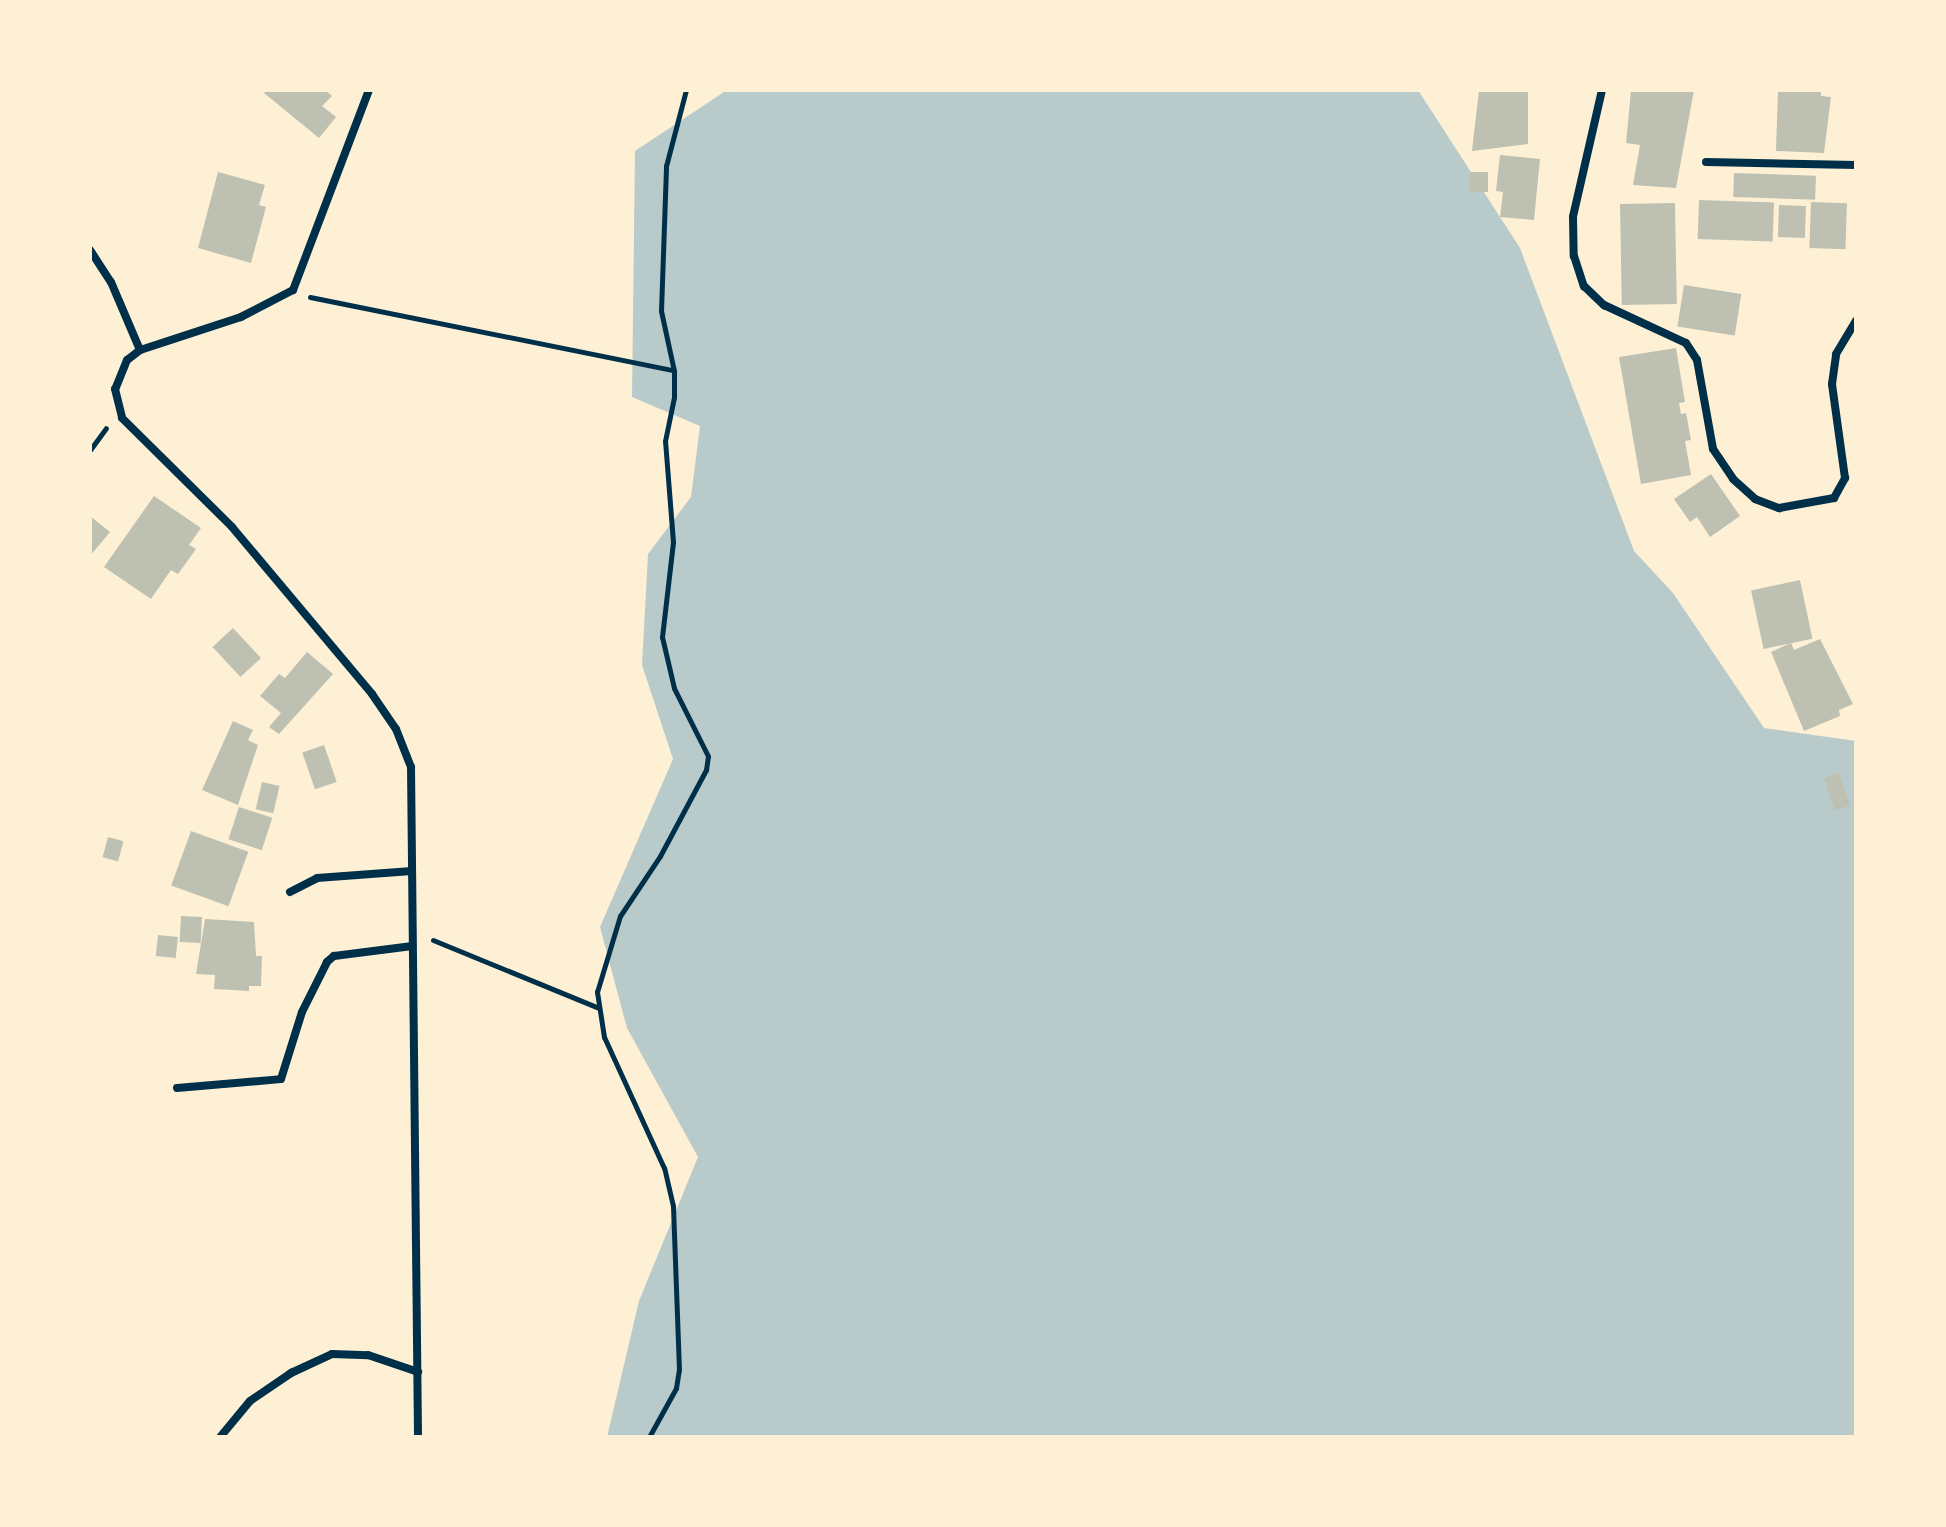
<!DOCTYPE html>
<html>
<head>
<meta charset="utf-8">
<style>
  body { margin:0 }
  #map { position:relative; width:1946px; height:1527px; overflow:hidden; background:#fdf0d5; font-family:"Exo 2",sans-serif }
  div>[style] { position:absolute }
  .green>* { inset:0; background:#b9caca }
  .building>* { inset:0; background:#bec0b2; transform-origin:0 0 }
  .path>* { height:5px; margin:-2.5px; padding:0 2.5px; transform-origin:2.5px; border-radius:2.5px; background:#003049 }
  .minor>* { height:8px; margin:-4px; padding:0 4px; transform-origin:4px; border-radius:4px; background:#003049 }
  span { translate:-50% -50%; white-space:nowrap; text-align:center; line-height:1.15; -webkit-text-stroke:8px #fdf0d5; paint-order:stroke }
  .frame { position:absolute; inset:0; border:92px solid #fdf0d5; pointer-events:none }
</style>
</head>
<body>
<div id="map">
  <div class="green">
    <div style="clip-path:polygon(727px 90px,1418px 90px,1520px 248px,1634px 551px,1673px 593px,1764px 728px,1856px 741px,1856px 1437px,607px 1437px,639px 1301px,698px 1157px,627px 1028px,600px 927px,673px 759px,642px 665px,648px 554px,691px 497px,700px 426px,632px 397px,635px 151px)"></div>
  </div>
  <div class="building">
    <div style="clip-path:polygon(267px 90px,325px 90px,332px 96px,322px 106px,336px 117px,319px 138px,264px 93px)"></div>
    <div style="clip-path:polygon(1479px 90px,1528px 90px,1528px 144px,1472px 151px)"></div>
    <div style="clip-path:polygon(1631px 90px,1694px 90px,1676px 188px,1633px 185px,1640px 145px,1626px 143px)"></div>
    <div style="clip-path:polygon(1778px 90px,1821px 90px,1821px 96px,1831px 97px,1824px 153px,1776px 151px)"></div>
    <div style="clip-path:polygon(1500px 155px,1540px 159px,1534px 220px,1500px 217px,1503px 192px,1496px 191px)"></div>
    <div style="clip-path:polygon(218px 172px,265px 185px,259px 205px,266px 207px,251px 263px,198px 248px)"></div>
    <div style="left:1488px;top:172px;width:20px;height:18px;rotate:90deg"></div>
    <div style="left:1734px;top:173px;width:82px;height:24px;rotate:2deg"></div>
    <div style="left:1699px;top:200px;width:75px;height:39px;rotate:2deg"></div>
    <div style="left:1811px;top:202px;width:36px;height:46px;rotate:2deg"></div>
    <div style="left:1675px;top:203px;width:101px;height:55px;rotate:89deg"></div>
    <div style="left:1779px;top:205px;width:27px;height:32px;rotate:2deg"></div>
    <div style="left:1684px;top:285px;width:58px;height:42px;rotate:9deg"></div>
    <div style="clip-path:polygon(1676px 348px,1685px 402px,1679px 403px,1681px 414px,1686px 413px,1691px 440px,1685px 441px,1691px 475px,1641px 484px,1619px 357px)"></div>
    <div style="clip-path:polygon(1711px 474px,1740px 516px,1710px 537px,1697px 517px,1690px 522px,1674px 499px)"></div>
    <div style="clip-path:polygon(154px 496px,201px 528px,189px 545px,196px 549px,178px 574px,171px 570px,151px 599px,104px 567px)"></div>
    <div style="clip-path:polygon(90px 516px,110px 532px,90px 556px)"></div>
    <div style="left:1800px;top:580px;width:60px;height:50px;rotate:78deg"></div>
    <div style="left:233px;top:628px;width:41px;height:28px;rotate:47deg"></div>
    <div style="clip-path:polygon(1820px 639px,1853px 704px,1839px 710px,1840px 716px,1804px 731px,1771px 652px,1791px 643px,1794px 650px)"></div>
    <div style="clip-path:polygon(307px 652px,333px 674px,279px 734px,269px 727px,281px 713px,260px 696px,279px 674px,285px 678px)"></div>
    <div style="clip-path:polygon(233px 721px,253px 730px,248px 740px,258px 745px,238px 805px,202px 790px)"></div>
    <div style="left:324px;top:745px;width:39px;height:23px;rotate:71deg"></div>
    <div style="left:1839px;top:773px;width:34px;height:16px;rotate:71deg"></div>
    <div style="left:262px;top:782px;width:18px;height:28px;rotate:13deg"></div>
    <div style="left:239px;top:807px;width:35px;height:34px;rotate:18deg"></div>
    <div style="left:191px;top:831px;width:61px;height:58px;rotate:20deg"></div>
    <div style="left:108px;top:837px;width:16px;height:21px;rotate:15deg"></div>
    <div style="left:181px;top:916px;width:21px;height:26px;rotate:3deg"></div>
    <div style="clip-path:polygon(205px 919px,254px 922px,256px 956px,262px 956px,261px 986px,249px 986px,249px 991px,214px 989px,215px 975px,196px 974px)"></div>
    <div style="left:158px;top:935px;width:20px;height:21px;rotate:6deg"></div>
  </div>
  <div class="path">
    <div style="left:310px;top:297px;width:370px;rotate:11.4deg"></div>
    <div style="left:90px;top:450px;width:27px;rotate:-54deg"></div>
    <div style="left:433px;top:940px;width:179px;rotate:22.3deg"></div>
    <div style="left:649px;top:1437px;width:56px;rotate:-61.1deg"></div>
    <div style="left:676px;top:1388px;width:18px;rotate:-81deg"></div>
    <div style="left:679px;top:1370px;width:164px;rotate:-92.1deg"></div>
    <div style="left:673px;top:1206px;width:39px;rotate:-103deg"></div>
    <div style="left:664px;top:1168px;width:144px;rotate:-114.6deg"></div>
    <div style="left:604px;top:1037px;width:46px;rotate:-98.8deg"></div>
    <div style="left:597px;top:992px;width:79px;rotate:-73.2deg"></div>
    <div style="left:620px;top:916px;width:72px;rotate:-56.3deg"></div>
    <div style="left:660px;top:856px;width:98px;rotate:-61.9deg"></div>
    <div style="left:706px;top:770px;width:14px;rotate:-82deg"></div>
    <div style="left:708px;top:756px;width:76px;rotate:-116.6deg"></div>
    <div style="left:674px;top:688px;width:52px;rotate:-103.2deg"></div>
    <div style="left:662px;top:637px;width:96px;rotate:-83.4deg"></div>
    <div style="left:673px;top:542px;width:101px;rotate:-94.5deg"></div>
    <div style="left:665px;top:441px;width:45px;rotate:-78.4deg"></div>
    <div style="left:674px;top:397px;width:26px;rotate:-90deg"></div>
    <div style="left:674px;top:371px;width:61px;rotate:-102.2deg"></div>
    <div style="left:661px;top:311px;width:145px;rotate:-88deg"></div>
    <div style="left:666px;top:166px;width:79px;rotate:-75.3deg"></div>
  </div>
  <div class="minor">
    <div style="left:369px;top:90px;width:214px;rotate:110.8deg"></div>
    <div style="left:293px;top:290px;width:59px;rotate:152.6deg"></div>
    <div style="left:241px;top:317px;width:106px;rotate:161.9deg"></div>
    <div style="left:140px;top:350px;width:16px;rotate:142deg"></div>
    <div style="left:127px;top:360px;width:31px;rotate:112deg"></div>
    <div style="left:115px;top:389px;width:30px;rotate:76deg"></div>
    <div style="left:122px;top:418px;width:155px;rotate:44.7deg"></div>
    <div style="left:232px;top:527px;width:218px;rotate:50deg"></div>
    <div style="left:372px;top:694px;width:42px;rotate:55.6deg"></div>
    <div style="left:396px;top:729px;width:41px;rotate:68.5deg"></div>
    <div style="left:411px;top:767px;width:670px;rotate:89.4deg"></div>
    <div style="left:1602px;top:90px;width:130px;rotate:102.9deg"></div>
    <div style="left:1573px;top:217px;width:39px;rotate:89deg"></div>
    <div style="left:1574px;top:256px;width:32px;rotate:72deg"></div>
    <div style="left:1584px;top:286px;width:28px;rotate:44deg"></div>
    <div style="left:1604px;top:305px;width:90px;rotate:24.9deg"></div>
    <div style="left:1686px;top:343px;width:20px;rotate:57deg"></div>
    <div style="left:1697px;top:360px;width:90px;rotate:79.8deg"></div>
    <div style="left:1713px;top:449px;width:36px;rotate:56deg"></div>
    <div style="left:1733px;top:479px;width:30px;rotate:42deg"></div>
    <div style="left:1755px;top:499px;width:26px;rotate:21deg"></div>
    <div style="left:1779px;top:508px;width:56px;rotate:-10.3deg"></div>
    <div style="left:1834px;top:498px;width:23px;rotate:-61deg"></div>
    <div style="left:1845px;top:478px;width:95px;rotate:-97.9deg"></div>
    <div style="left:1832px;top:384px;width:30px;rotate:-82deg"></div>
    <div style="left:1836px;top:354px;width:39px;rotate:-59deg"></div>
    <div style="left:1706px;top:162px;width:150px;rotate:1.1deg"></div>
    <div style="left:90px;top:250px;width:38px;rotate:57deg"></div>
    <div style="left:111px;top:282px;width:74px;rotate:66.9deg"></div>
    <div style="left:290px;top:892px;width:30px;rotate:-27deg"></div>
    <div style="left:317px;top:878px;width:95px;rotate:-4.2deg"></div>
    <div style="left:177px;top:1088px;width:104px;rotate:-4.9deg"></div>
    <div style="left:281px;top:1079px;width:70px;rotate:-72.6deg"></div>
    <div style="left:302px;top:1012px;width:56px;rotate:-63.4deg"></div>
    <div style="left:327px;top:962px;width:9px;rotate:-41deg"></div>
    <div style="left:334px;top:956px;width:79px;rotate:-7.3deg"></div>
    <div style="left:221px;top:1436px;width:45px;rotate:-50.4deg"></div>
    <div style="left:250px;top:1401px;width:50px;rotate:-34.3deg"></div>
    <div style="left:291px;top:1373px;width:45px;rotate:-24.9deg"></div>
    <div style="left:332px;top:1354px;width:36px;rotate:2deg"></div>
    <div style="left:368px;top:1355px;width:53px;rotate:18.8deg"></div>
  </div>
  <div class="frame"></div>
</div>
</body>
</html>
